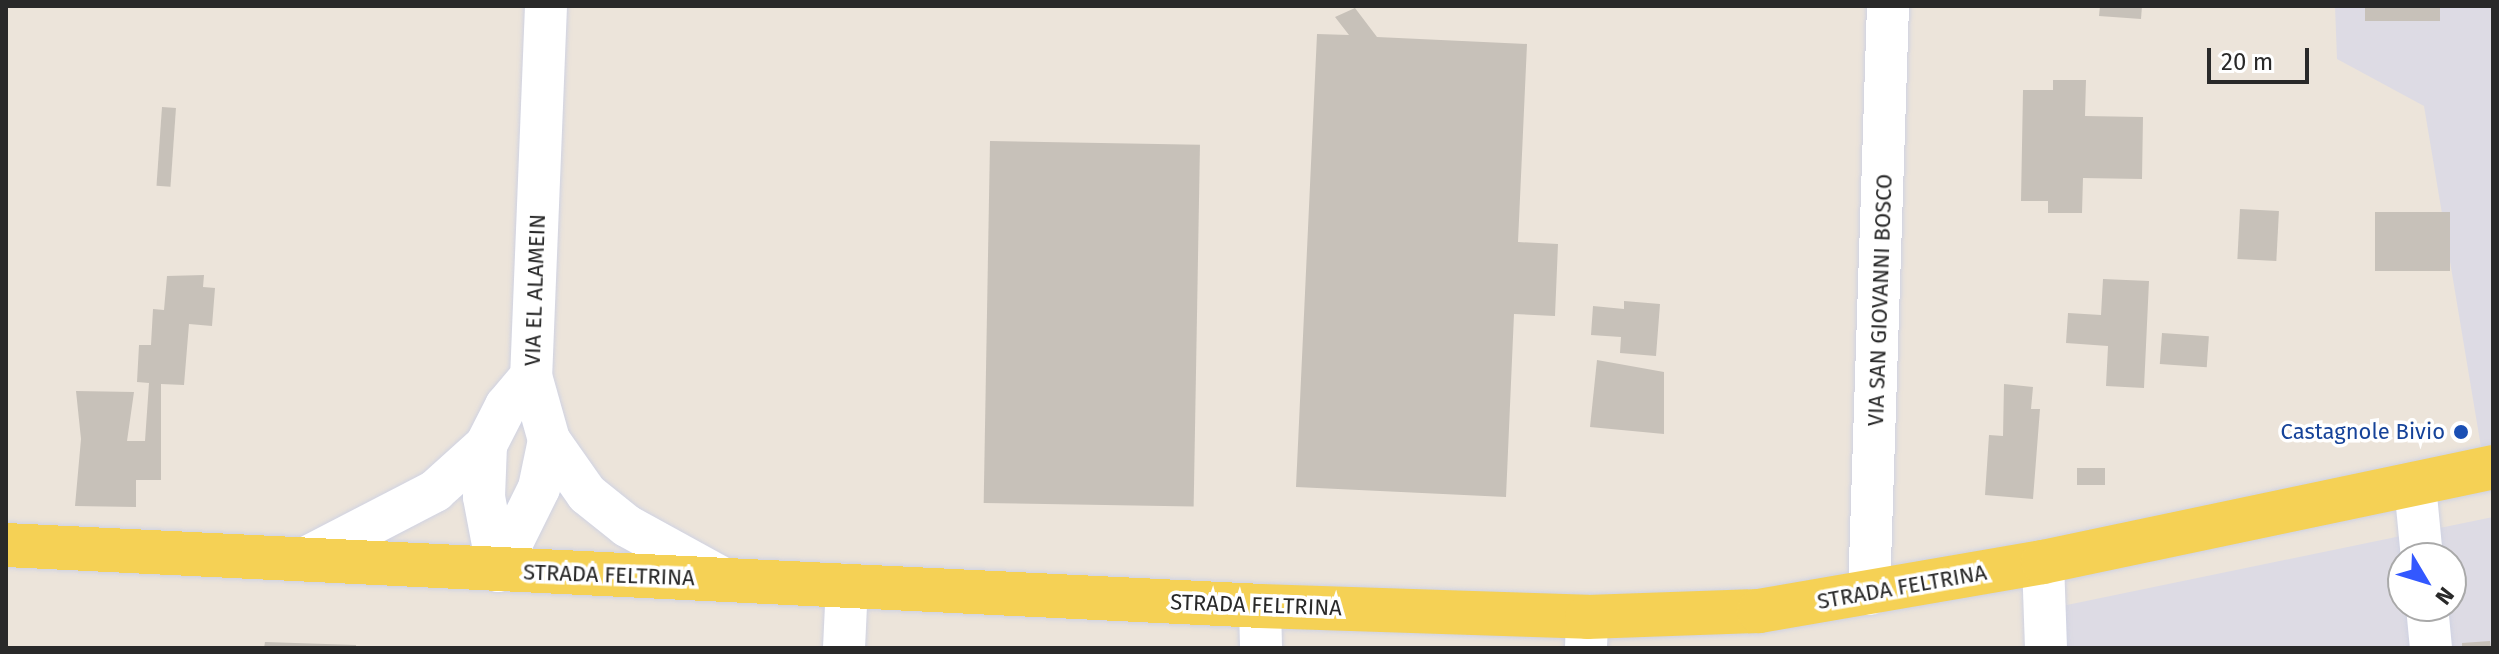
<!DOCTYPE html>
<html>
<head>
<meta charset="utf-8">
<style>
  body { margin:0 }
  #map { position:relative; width:2499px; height:654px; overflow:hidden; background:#ece4da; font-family:"Fira Sans",sans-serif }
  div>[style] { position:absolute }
  .industrial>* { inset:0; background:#dddbe4 }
  .building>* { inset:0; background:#c7c1b9; transform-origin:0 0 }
  .roads { filter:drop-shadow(0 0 2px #cfd2e2) drop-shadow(0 0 2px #cfd2e2) }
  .minor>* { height:42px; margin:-21px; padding:0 21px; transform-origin:21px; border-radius:21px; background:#fff }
  .major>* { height:44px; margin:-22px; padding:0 22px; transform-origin:22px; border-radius:22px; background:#f5d155 }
  .dots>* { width:22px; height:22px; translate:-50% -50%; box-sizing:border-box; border:4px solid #fff; border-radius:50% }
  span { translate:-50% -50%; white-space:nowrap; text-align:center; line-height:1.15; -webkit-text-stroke:7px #fff; paint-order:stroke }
  .street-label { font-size:22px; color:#292929 }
  .transit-label { font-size:22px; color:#164399 }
  .right { translate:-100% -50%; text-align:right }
  .frame { position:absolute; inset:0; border:8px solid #292929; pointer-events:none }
  .north { position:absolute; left:2387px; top:542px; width:80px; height:80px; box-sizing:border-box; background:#fff; border:2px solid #a9a9a9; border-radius:50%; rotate:128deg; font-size:22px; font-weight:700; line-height:32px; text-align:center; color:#292929 }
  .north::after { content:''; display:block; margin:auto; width:28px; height:36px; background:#3358ff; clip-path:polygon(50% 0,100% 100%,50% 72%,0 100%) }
  .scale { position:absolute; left:2207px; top:48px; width:102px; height:36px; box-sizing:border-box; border:4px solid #292929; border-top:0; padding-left:10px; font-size:24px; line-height:28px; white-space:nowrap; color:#292929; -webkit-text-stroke:6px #fff; paint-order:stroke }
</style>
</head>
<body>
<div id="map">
  <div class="industrial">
    <div style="clip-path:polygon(2335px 6px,2493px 6px,2493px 444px,2481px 447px,2424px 106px,2337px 59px)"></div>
    <div style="clip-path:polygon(evenodd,2493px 517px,2493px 648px,2038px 648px,2033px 612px,2493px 517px,2403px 558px,2451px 558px,2451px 606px,2403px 606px,2403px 558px)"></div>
  </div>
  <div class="building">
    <div style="clip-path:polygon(2100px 6px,2142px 6px,2141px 19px,2099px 16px)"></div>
    <div style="left:2365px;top:6px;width:75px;height:15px"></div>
    <div style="clip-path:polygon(1355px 8px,1377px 37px,1527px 44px,1518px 242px,1558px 244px,1555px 316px,1514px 314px,1506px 497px,1296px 487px,1317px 34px,1349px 35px,1335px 17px)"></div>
    <div style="clip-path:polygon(2053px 80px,2086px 80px,2085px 116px,2143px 117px,2142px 179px,2083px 178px,2082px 213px,2048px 213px,2048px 201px,2021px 201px,2023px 90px,2053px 90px)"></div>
    <div style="left:162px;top:107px;width:14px;height:79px;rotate:4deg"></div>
    <div style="left:990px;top:141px;width:210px;height:362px;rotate:1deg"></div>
    <div style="left:2240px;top:209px;width:39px;height:50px;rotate:3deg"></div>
    <div style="left:2375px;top:212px;width:75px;height:59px"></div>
    <div style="clip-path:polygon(204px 275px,203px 287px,215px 288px,212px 326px,189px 324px,184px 385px,161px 384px,161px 480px,136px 480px,136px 507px,75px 506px,81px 439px,76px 391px,134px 392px,127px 441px,145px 441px,149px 383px,137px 382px,139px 345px,151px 345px,153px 309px,164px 310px,167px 276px)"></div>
    <div style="clip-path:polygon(2103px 279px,2149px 281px,2144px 388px,2106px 386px,2108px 346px,2066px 343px,2068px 313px,2101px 315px)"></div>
    <div style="clip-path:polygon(1624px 301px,1660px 304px,1656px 356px,1620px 353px,1621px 337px,1591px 335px,1593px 306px,1624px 309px)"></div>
    <div style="left:2162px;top:333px;width:47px;height:31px;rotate:4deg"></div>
    <div style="clip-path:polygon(1597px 360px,1664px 372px,1664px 434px,1590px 427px)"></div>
    <div style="clip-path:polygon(2004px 384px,2033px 387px,2031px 409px,2040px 409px,2033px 499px,1985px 495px,1989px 435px,2003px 436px)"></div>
    <div style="left:2077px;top:468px;width:28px;height:17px"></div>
    <div style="clip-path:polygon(2490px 641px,2491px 648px,2462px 648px,2462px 643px)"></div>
    <div style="clip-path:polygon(265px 642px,356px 645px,356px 648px,264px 648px)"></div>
  </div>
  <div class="roads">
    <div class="minor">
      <div style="left:546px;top:6px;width:370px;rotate:92.3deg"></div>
      <div style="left:531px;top:376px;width:66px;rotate:74.3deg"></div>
      <div style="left:549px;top:440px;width:66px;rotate:54.9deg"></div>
      <div style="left:587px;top:494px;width:51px;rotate:38.7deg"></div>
      <div style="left:627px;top:526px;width:111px;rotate:28.7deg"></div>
      <div style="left:486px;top:445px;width:52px;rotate:92.2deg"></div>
      <div style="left:484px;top:497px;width:75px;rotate:79.3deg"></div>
      <div style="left:2415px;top:485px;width:73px;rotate:84.5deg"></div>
      <div style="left:304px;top:559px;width:148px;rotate:-27.4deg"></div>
      <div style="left:435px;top:491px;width:69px;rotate:-42deg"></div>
      <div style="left:486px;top:445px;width:44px;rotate:-62.9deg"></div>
      <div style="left:506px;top:406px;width:39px;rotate:-50deg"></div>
      <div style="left:2043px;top:562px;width:86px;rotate:88deg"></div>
      <div style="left:498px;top:571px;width:93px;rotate:-63.7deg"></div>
      <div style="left:539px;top:488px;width:49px;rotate:-78.2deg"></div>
      <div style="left:1869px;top:594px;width:588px;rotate:-88.15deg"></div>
      <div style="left:1260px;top:606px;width:42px;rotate:88.6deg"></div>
      <div style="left:2427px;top:606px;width:42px;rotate:84.6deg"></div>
      <div style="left:844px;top:648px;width:63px;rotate:-87.3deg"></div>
      <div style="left:1586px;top:648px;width:31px;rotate:-88deg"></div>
    </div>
    <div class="major">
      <div style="left:6px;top:545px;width:1255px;rotate:2.78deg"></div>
      <div style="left:1260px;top:606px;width:327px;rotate:1.9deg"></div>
      <div style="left:1587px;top:617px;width:172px;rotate:-2deg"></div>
      <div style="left:1759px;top:611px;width:288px;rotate:-9.8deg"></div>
      <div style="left:2043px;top:562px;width:460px;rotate:-11.9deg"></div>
    </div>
  </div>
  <div class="dots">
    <div style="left:2461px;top:432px;background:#1a4fb4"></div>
  </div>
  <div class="street-label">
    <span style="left:535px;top:290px;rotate:-88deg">VIA EL ALAMEIN</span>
    <span style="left:1880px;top:300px;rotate:-88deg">VIA SAN GIOVANNI BOSCO</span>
    <span style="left:609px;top:575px;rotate:2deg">STRADA FELTRINA</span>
    <span style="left:1902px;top:587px;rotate:-10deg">STRADA FELTRINA</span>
    <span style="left:1256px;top:605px;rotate:2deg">STRADA FELTRINA</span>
  </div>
  <div class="transit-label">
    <span class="right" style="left:2445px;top:432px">Castagnole Bivio</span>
  </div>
  <div class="frame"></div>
  <div class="north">N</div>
  <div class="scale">20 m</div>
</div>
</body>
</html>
